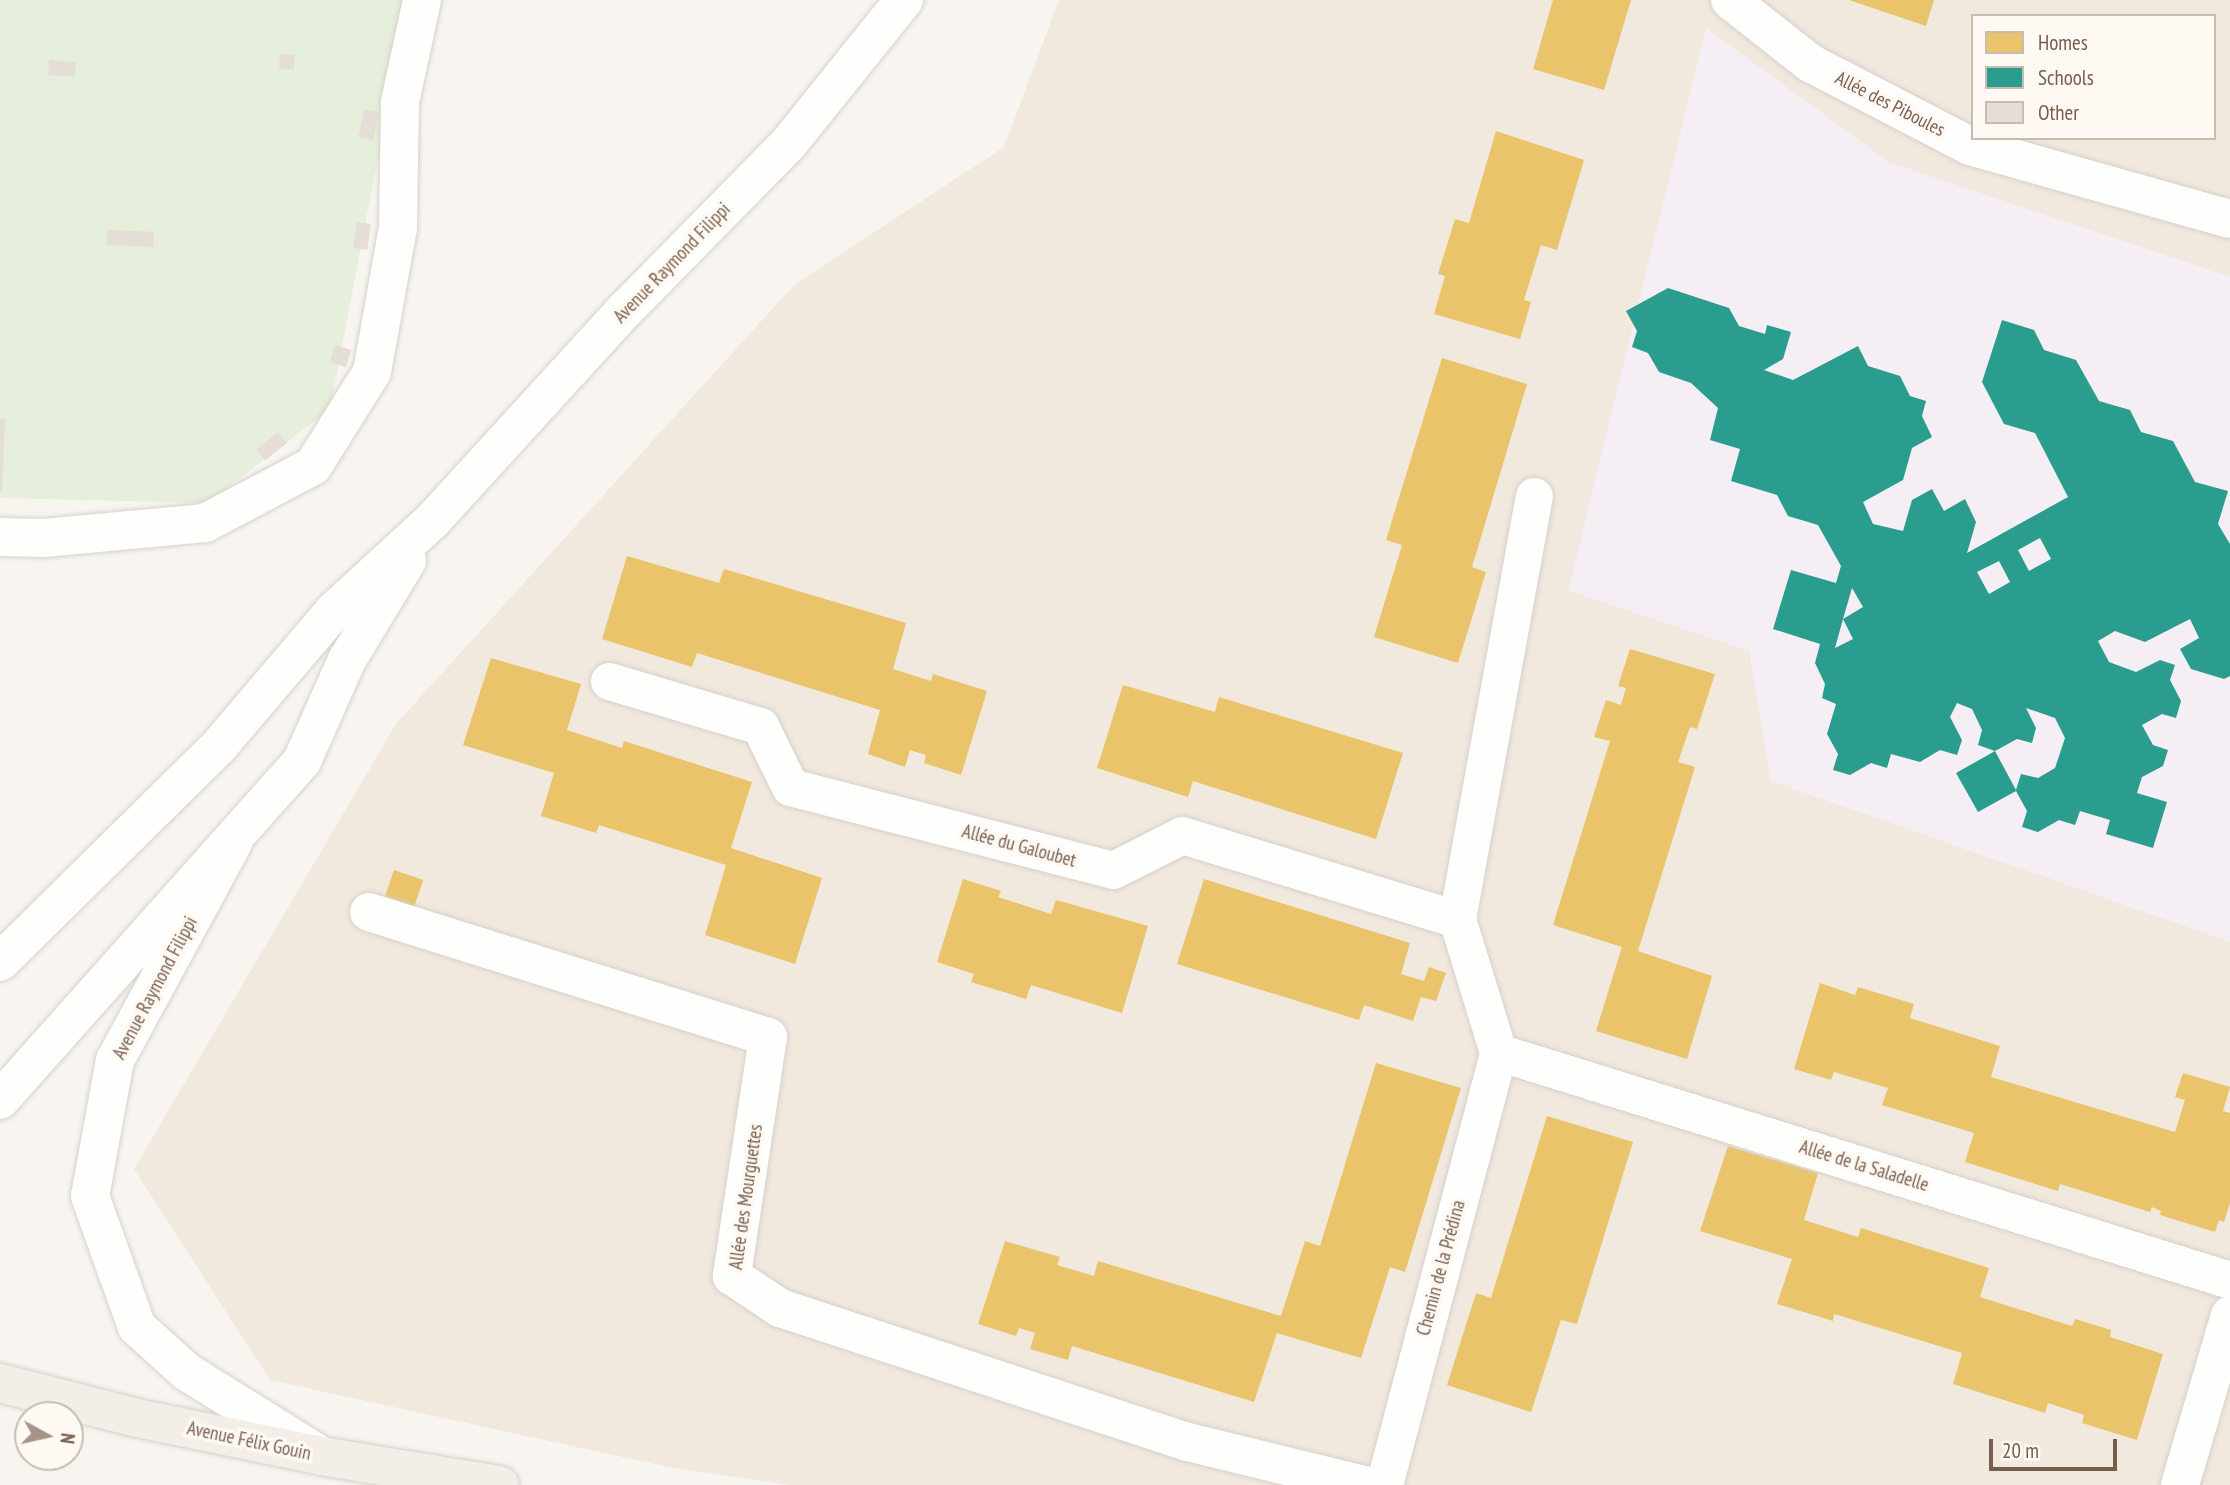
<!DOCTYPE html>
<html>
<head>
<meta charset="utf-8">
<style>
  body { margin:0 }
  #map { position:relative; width:2230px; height:1485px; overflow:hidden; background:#f8f5f0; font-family:"PT Sans Narrow",sans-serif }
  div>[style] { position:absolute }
  .residential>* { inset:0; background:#f1e8de }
  .education>* { inset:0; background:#f5eef5 }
  .green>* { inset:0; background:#e6efdb }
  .homes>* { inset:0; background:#e9c46a; transform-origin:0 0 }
  .schools>* { inset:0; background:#2a9d8f }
  .building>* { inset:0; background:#e5ded7; transform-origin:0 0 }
  .roads { filter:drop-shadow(0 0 2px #d6d1cb) drop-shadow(0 0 2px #d6d1cb) }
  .pedestrian>* { height:37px; margin:-18.5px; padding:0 18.5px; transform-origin:18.5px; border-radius:18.5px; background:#fefefd }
  .minor>* { height:38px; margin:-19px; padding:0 19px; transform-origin:19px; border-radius:19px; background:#fefefd }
  .secondary>* { height:38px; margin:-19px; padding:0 19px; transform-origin:19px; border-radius:19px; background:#fefefd }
  .primary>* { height:38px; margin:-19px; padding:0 19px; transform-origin:19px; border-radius:19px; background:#f3eee8 }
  span { translate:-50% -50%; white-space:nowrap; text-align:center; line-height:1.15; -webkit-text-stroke:7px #fefaf3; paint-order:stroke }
  .street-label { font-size:19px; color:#785e4f }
  .legend { position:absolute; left:1971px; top:14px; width:245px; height:126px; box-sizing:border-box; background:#fefaf3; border:2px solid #c8bcb1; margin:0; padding:9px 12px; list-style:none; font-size:21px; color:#785e4f }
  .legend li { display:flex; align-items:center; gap:14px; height:35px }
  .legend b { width:35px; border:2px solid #c8bcb1 }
  .north { position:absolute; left:14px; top:1401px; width:70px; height:70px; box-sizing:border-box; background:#fefaf3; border:2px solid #c8bcb1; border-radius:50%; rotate:98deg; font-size:19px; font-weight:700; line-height:28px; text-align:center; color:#785e4f }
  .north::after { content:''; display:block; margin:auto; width:24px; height:32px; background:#a59387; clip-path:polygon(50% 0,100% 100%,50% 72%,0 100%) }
  .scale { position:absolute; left:1989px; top:1439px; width:128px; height:32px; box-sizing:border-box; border:4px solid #785e4f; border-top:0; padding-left:9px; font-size:21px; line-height:24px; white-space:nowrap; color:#785e4f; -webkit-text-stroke:5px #fefaf3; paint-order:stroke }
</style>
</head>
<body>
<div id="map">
  <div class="residential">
    <div style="clip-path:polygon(evenodd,1059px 0,2230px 0,2230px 1485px,790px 1485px,673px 1468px,270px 1380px,134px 1169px,396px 724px,794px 285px,1004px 147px,1059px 0,1973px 16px,2214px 16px,2214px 138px,1973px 138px,1973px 16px)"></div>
  </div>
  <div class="education">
    <div style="clip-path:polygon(1706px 28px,1889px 162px,2230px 277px,2230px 942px,1771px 781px,1749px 651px,1568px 591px)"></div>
  </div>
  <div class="green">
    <div style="clip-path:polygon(0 0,417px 0,376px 168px,330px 409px,208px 503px,0 498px)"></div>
  </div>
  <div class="homes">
    <div style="clip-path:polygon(1553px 0,1631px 0,1604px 90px,1533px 69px)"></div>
    <div style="clip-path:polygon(1849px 0,1934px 0,1926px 26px)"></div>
    <div style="clip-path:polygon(1496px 131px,1584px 160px,1557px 250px,1541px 245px,1524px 300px,1531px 302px,1520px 339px,1434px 314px,1445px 276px,1438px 274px,1455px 219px,1469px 223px)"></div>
    <div style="clip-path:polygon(1442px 358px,1527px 384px,1472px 567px,1486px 572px,1458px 663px,1374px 637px,1402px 545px,1386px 540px)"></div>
    <div style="clip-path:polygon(627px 556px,719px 583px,724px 569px,906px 623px,893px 669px,931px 681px,933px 674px,987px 691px,961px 775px,924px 763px,926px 755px,910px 750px,905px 767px,868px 754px,880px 710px,697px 653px,692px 667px,602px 639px)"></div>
    <div style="clip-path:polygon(1630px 649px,1715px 674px,1697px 729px,1690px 727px,1678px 762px,1695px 767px,1638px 951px,1712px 976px,1687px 1059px,1596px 1031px,1622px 947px,1553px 925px,1610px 741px,1594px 737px,1606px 700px,1621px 705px,1626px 688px,1618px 686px)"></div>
    <div style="clip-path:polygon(491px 658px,581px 684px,567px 730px,622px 748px,624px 741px,752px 782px,731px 848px,822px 878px,795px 964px,705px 935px,726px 865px,599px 825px,596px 833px,541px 816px,554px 773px,463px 745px)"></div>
    <div style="clip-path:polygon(1123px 685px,1215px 712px,1219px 697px,1403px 753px,1376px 839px,1193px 781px,1188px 797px,1097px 768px)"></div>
    <div style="left:394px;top:870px;width:31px;height:28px;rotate:19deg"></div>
    <div style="clip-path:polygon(963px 879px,1001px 891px,998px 897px,1051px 914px,1056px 900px,1148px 926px,1122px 1013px,1031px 985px,1026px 999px,971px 982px,974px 974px,937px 962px)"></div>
    <div style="clip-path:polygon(1204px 879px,1410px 943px,1401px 974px,1424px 981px,1429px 967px,1446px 973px,1436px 1001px,1421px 997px,1413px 1021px,1364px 1005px,1359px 1020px,1177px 964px)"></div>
    <div style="clip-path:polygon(1820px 983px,1855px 995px,1858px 987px,1914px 1004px,1910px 1018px,2000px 1046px,1991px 1077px,2175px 1132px,2185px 1100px,2175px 1097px,2183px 1073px,2230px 1087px,2223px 1111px,2230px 1113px,2230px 1203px,2224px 1222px,2219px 1220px,2215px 1232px,2160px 1215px,2161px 1211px,2152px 1207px,2150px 1212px,2060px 1184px,2058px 1191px,1965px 1162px,1974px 1133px,1882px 1105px,1888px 1088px,1834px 1072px,1831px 1080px,1794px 1069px)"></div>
    <div style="clip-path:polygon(1376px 1063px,1461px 1088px,1405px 1272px,1390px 1267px,1361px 1358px,1277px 1333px,1254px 1402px,1072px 1346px,1068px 1360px,1030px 1349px,1035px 1333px,1019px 1328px,1016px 1336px,978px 1324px,1005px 1241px,1060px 1257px,1057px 1265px,1094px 1276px,1098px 1261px,1281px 1316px,1305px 1241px,1320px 1246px)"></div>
    <div style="clip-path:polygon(1547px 1116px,1633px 1142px,1577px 1324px,1561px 1320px,1531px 1412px,1447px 1385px,1476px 1293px,1491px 1298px)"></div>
    <div style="clip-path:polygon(1728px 1146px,1818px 1173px,1804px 1220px,1858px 1237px,1861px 1228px,1989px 1268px,1980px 1297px,2072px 1326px,2075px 1319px,2111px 1330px,2110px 1337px,2163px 1354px,2137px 1440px,2082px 1423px,2084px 1415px,2048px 1403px,2045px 1413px,1953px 1384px,1962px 1353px,1834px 1314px,1833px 1321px,1777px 1304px,1792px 1259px,1700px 1231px)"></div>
  </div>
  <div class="schools">
    <div style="clip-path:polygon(evenodd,1668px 288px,1729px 308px,1739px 326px,1765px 334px,1767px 325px,1791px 332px,1783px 359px,1764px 370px,1793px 380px,1858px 346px,1868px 366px,1900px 376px,1910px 396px,1926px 401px,1922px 416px,1932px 437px,1912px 448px,1903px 480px,1863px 502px,1873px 524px,1903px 531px,1912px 500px,1932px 489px,1944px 511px,1965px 499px,1976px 522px,1967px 553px,2068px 497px,2035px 433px,2004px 424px,1982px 382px,2002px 320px,2034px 330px,2044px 350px,2076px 360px,2099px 401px,2130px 410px,2141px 432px,2173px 441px,2195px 482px,2228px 491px,2218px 524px,2230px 544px,2230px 676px,2224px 679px,2191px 669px,2180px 649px,2199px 638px,2190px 619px,2145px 642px,2115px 631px,2098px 641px,2109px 662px,2136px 672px,2160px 660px,2175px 665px,2170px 680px,2181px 701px,2176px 718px,2162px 714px,2142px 725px,2153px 745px,2168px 750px,2163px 766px,2142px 777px,2137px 793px,2167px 802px,2153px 848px,2106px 834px,2110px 820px,2080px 811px,2075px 825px,2059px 820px,2038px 832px,2022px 827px,2027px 811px,2016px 791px,1978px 812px,1956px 773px,1995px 751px,2016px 790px,2021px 774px,2038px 778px,2055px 768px,2065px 738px,2055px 718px,2026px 708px,2036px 728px,2032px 743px,2017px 739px,1995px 751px,1978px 745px,1982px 730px,1972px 709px,1957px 703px,1950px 717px,1962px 740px,1957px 755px,1940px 750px,1920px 762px,1891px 754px,1887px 768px,1871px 763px,1850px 775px,1833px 770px,1838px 754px,1827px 734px,1836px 704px,1822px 698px,1825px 684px,1815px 663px,1820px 644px,1773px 629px,1791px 570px,1836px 583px,1841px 566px,1818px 525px,1788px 516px,1777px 495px,1731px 481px,1740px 449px,1710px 440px,1718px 408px,1691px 383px,1659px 372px,1648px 353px,1632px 347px,1637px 331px,1626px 311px,1668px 288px,2040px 538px,2051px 559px,2029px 571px,2018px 550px,2040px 538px,1668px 288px,1999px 561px,2010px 582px,1989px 594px,1977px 572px,1999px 561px,1668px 288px,1852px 588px,1863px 607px,1843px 619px,1853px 639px,1835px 648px,1843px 619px,1852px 588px)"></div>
  </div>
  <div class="building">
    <div style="left:280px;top:54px;width:15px;height:15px;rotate:4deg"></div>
    <div style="left:49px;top:60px;width:27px;height:15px;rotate:4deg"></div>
    <div style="left:364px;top:109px;width:15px;height:29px;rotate:11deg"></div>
    <div style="left:357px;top:222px;width:14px;height:26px;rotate:8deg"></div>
    <div style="left:107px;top:230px;width:47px;height:15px;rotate:2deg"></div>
    <div style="left:335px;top:345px;width:17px;height:18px;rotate:17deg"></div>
    <div style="clip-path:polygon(0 419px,5px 419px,2px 491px,0 491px)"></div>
    <div style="left:278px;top:432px;width:14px;height:28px;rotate:51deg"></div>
  </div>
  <div class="roads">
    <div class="pedestrian">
      <div style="left:609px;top:681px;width:158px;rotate:16.6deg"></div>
      <div style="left:760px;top:726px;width:68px;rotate:63.8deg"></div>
      <div style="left:790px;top:787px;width:333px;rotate:14.4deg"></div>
      <div style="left:1113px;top:870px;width:77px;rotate:-26.9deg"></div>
      <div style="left:1182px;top:835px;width:288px;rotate:17deg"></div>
      <div style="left:1498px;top:1052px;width:767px;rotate:17.3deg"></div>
      <div style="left:1498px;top:1052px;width:139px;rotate:-107.1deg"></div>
      <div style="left:1457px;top:919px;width:430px;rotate:-79.7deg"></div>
      <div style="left:1384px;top:1485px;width:448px;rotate:-75.2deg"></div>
    </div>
    <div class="minor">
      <div style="left:1730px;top:0;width:102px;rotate:38.2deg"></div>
      <div style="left:1810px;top:63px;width:180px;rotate:27.4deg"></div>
      <div style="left:1970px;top:146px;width:270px;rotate:15.7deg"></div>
      <div style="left:0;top:537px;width:44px;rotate:1.3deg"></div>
      <div style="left:44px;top:538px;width:162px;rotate:-5.3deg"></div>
      <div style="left:205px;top:523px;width:122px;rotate:-27.8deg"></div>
      <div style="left:313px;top:466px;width:111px;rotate:-57.9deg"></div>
      <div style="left:372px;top:372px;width:146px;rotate:-79.8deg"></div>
      <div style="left:398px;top:228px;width:126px;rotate:-89.1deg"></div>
      <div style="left:400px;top:102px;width:104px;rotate:-77.8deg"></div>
      <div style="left:369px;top:912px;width:418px;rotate:17.4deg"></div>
      <div style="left:768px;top:1037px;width:242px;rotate:98.6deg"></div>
      <div style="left:732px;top:1276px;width:58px;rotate:33.7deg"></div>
      <div style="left:780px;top:1308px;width:429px;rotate:18.2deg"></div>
      <div style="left:1188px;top:1442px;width:182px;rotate:13.7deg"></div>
      <div style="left:2180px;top:1485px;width:177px;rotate:-73.6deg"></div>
    </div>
    <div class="secondary">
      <div style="left:233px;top:843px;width:247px;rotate:118.5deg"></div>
      <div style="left:115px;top:1060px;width:138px;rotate:100.4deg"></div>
      <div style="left:90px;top:1196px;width:139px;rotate:70.3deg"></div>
      <div style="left:137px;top:1327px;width:67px;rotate:42deg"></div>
      <div style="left:187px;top:1372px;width:155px;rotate:32deg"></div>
      <div style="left:0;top:962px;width:308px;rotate:-44.6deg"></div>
      <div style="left:219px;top:746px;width:177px;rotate:-49.6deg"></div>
      <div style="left:334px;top:611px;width:133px;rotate:-42.6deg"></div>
      <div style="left:432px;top:521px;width:286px;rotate:-47.6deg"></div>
      <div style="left:625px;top:310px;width:234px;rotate:-45.5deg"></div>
      <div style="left:789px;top:143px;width:184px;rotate:-51.2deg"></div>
      <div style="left:0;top:1100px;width:454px;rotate:-48.3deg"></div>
      <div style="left:302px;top:761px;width:111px;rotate:-66deg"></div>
      <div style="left:347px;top:660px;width:116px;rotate:-58.8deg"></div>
    </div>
    <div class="primary">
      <div style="left:0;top:1383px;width:141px;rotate:14.3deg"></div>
      <div style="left:137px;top:1418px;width:189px;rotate:11.6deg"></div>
      <div style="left:322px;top:1456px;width:180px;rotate:9.3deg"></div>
    </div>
  </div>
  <div class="street-label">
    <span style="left:1890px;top:104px;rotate:27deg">Allée des Piboules</span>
    <span style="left:672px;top:263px;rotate:-46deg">Avenue Raymond Filippi</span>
    <span style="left:1019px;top:846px;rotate:15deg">Allée du Galoubet</span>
    <span style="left:155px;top:988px;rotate:-62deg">Avenue Raymond Filippi</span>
    <span style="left:1864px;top:1166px;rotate:17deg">Allée de la Saladelle</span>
    <span style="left:746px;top:1197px;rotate:-82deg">Allée des Mourguettes</span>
    <span style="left:1441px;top:1268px;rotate:-75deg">Chemin de la Prédina</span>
    <span style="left:249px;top:1441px;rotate:12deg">Avenue Félix Gouin</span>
  </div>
  <ul class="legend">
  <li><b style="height:19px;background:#e9c46a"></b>Homes</li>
  <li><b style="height:19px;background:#2a9d8f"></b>Schools</li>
  <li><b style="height:19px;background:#e5ded7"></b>Other</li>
  </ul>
  <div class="north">N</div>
  <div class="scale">20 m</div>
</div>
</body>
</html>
